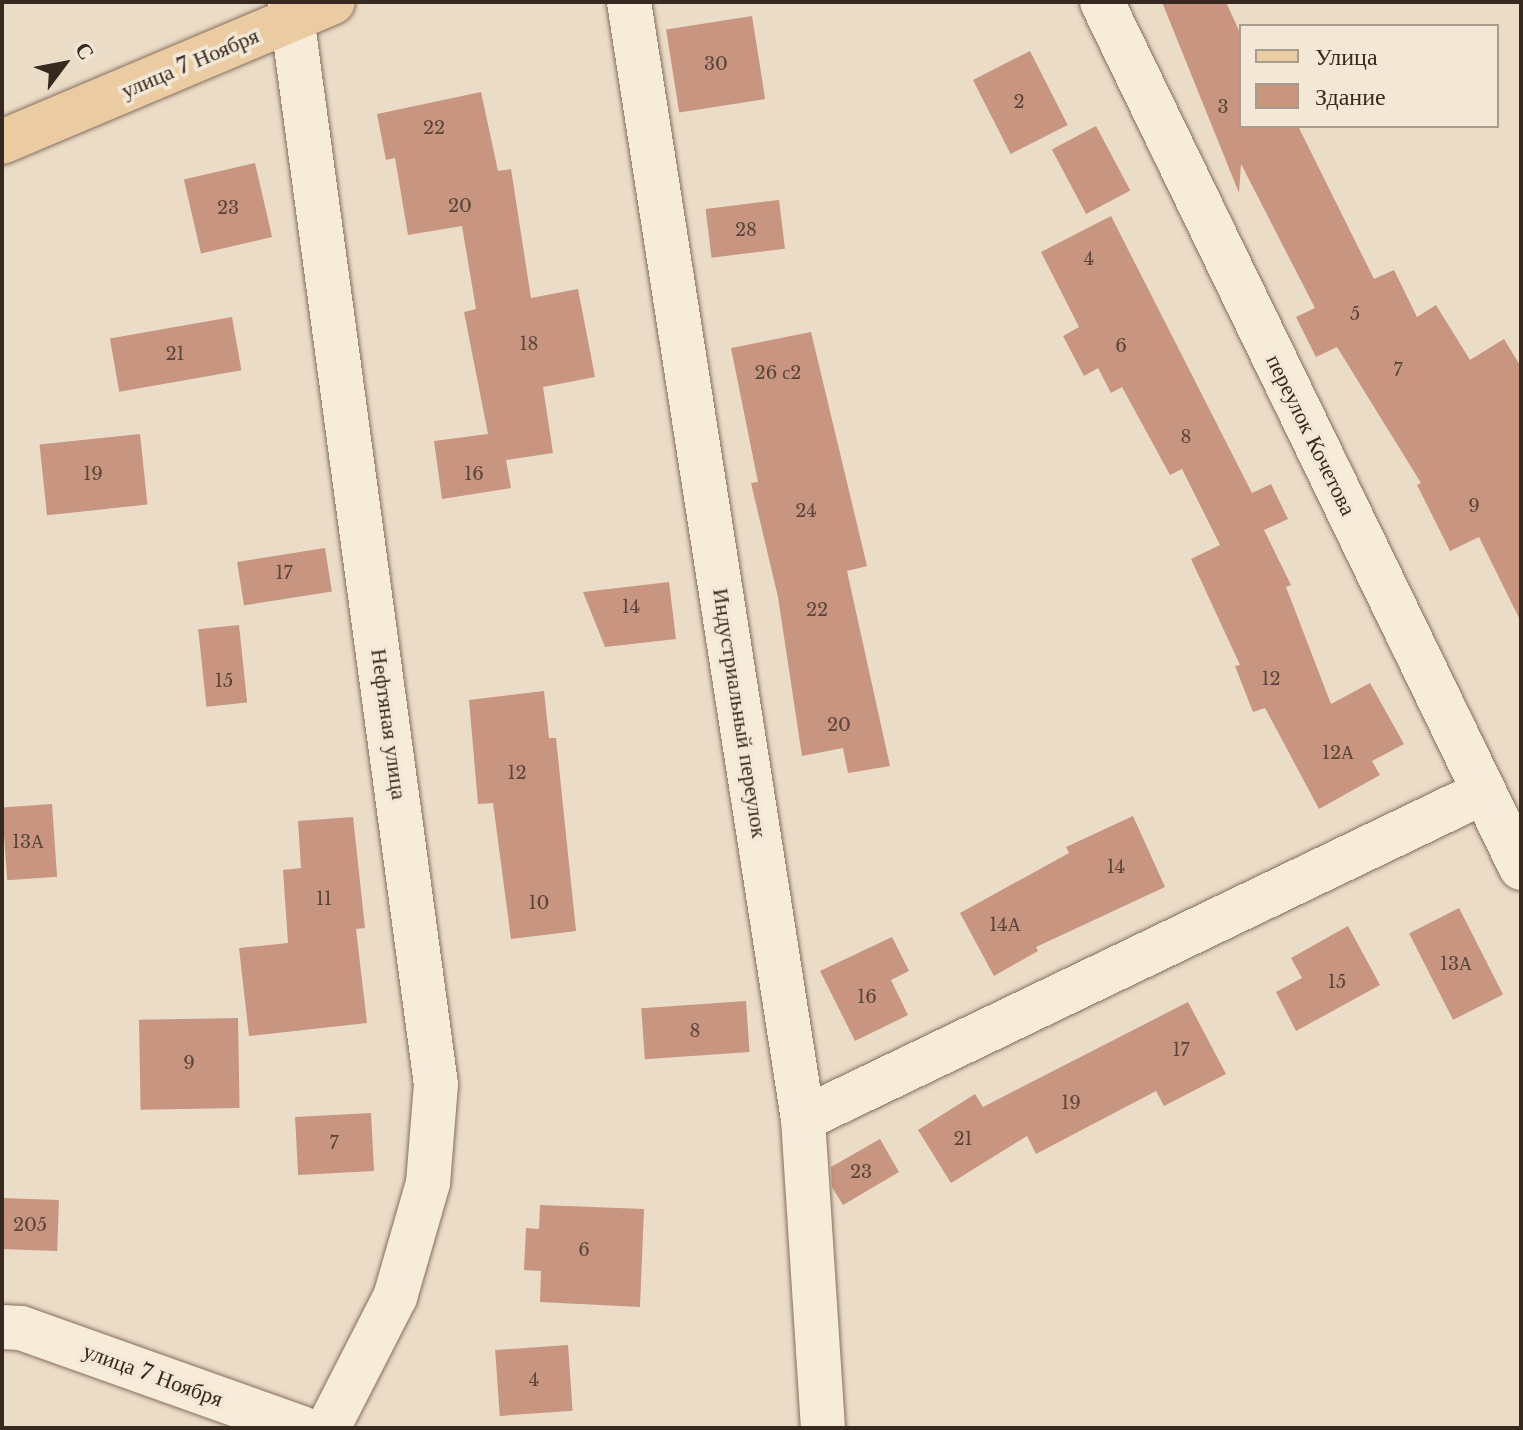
<!DOCTYPE html>
<html>
<head>
<meta charset="utf-8">
<style>
  body { margin:0 }
  #map { position:relative; width:1523px; height:1430px; overflow:hidden; background:#ebdcc7; font-family:"Libre Baskerville",serif }
  div>[style] { position:absolute }
  .building>* { inset:0; background:#c79580; transform-origin:0 0 }
  .roads { filter:drop-shadow(0 0 2px #866f5e) drop-shadow(0 0 2px #866f5e) }
  .minor>* { height:44px; margin:-22px; padding:0 22px; transform-origin:22px; border-radius:22px; background:#f7ebda }
  .primary>* { height:44px; margin:-22px; padding:0 22px; transform-origin:22px; border-radius:22px; background:#ebcca2 }
  span { translate:-50% -50%; white-space:nowrap; text-align:center; line-height:1.15; -webkit-text-stroke:7px #f3e8d6; paint-order:stroke }
  .number-label { font-size:18px; color:#5b4438 }
  .number-label span { -webkit-text-stroke-width:0 }
  .street-label { font-size:22px; color:#372920 }
  .frame { position:absolute; inset:0; border:4px solid #372920; pointer-events:none }
  .legend { position:absolute; left:1239px; top:24px; width:260px; height:104px; box-sizing:border-box; background:#f3e8d6; border:2px solid #a89c8d; margin:0; padding:10px 14px; list-style:none; font-size:24px; color:#372920 }
  .legend li { display:flex; align-items:center; gap:16px; height:40px }
  .legend b { width:40px; border:2px solid #a89c8d }
  .north { position:absolute; left:24px; top:24px; width:80px; height:80px; -webkit-text-stroke:6px #f3e8d6; paint-order:stroke; rotate:58deg; font-size:22px; font-weight:700; line-height:32px; text-align:center; color:#372920 }
  .north::after { content:''; display:block; margin:auto; width:28px; height:36px; background:#372920; clip-path:polygon(50% 0,100% 100%,50% 72%,0 100%) }
</style>
</head>
<body>
<div id="map">
  <div class="building">
    <div style="clip-path:polygon(1162px 2px,1226px 2px,1241px 35px,1241px 126px,1298px 126px,1374px 279px,1394px 270px,1417px 317px,1436px 305px,1470px 360px,1504px 339px,1521px 367px,1521px 622px,1479px 537px,1450px 551px,1417px 485px,1421px 483px,1337px 347px,1316px 357px,1296px 317px,1315px 308px,1241px 164px,1239px 193px)"></div>
    <div style="left:752px;top:16px;width:84px;height:87px;rotate:81deg"></div>
    <div style="left:1030px;top:51px;width:83px;height:64px;rotate:63deg"></div>
    <div style="clip-path:polygon(481px 92px,498px 171px,511px 169px,531px 298px,578px 289px,595px 377px,543px 387px,553px 453px,506px 460px,511px 488px,442px 499px,434px 441px,488px 434px,464px 312px,476px 309px,462px 226px,408px 235px,395px 158px,386px 160px,377px 114px)"></div>
    <div style="left:1096px;top:126px;width:73px;height:50px;rotate:62deg"></div>
    <div style="left:255px;top:163px;width:76px;height:73px;rotate:77deg"></div>
    <div style="left:779px;top:200px;width:49px;height:74px;rotate:83deg"></div>
    <div style="clip-path:polygon(1111px 216px,1252px 493px,1271px 484px,1288px 519px,1264px 530px,1291px 585px,1286px 587px,1331px 704px,1370px 683px,1404px 744px,1372px 761px,1380px 775px,1319px 809px,1265px 708px,1253px 712px,1235px 666px,1240px 665px,1191px 559px,1220px 545px,1182px 469px,1170px 475px,1122px 387px,1111px 393px,1098px 368px,1084px 376px,1063px 336px,1079px 327px,1041px 252px)"></div>
    <div style="left:232px;top:317px;width:54px;height:124px;rotate:80deg"></div>
    <div style="clip-path:polygon(811px 332px,867px 566px,847px 571px,890px 766px,848px 773px,843px 748px,802px 756px,778px 597px,751px 483px,758px 482px,731px 348px)"></div>
    <div style="left:140px;top:434px;width:71px;height:101px;rotate:84deg"></div>
    <div style="left:325px;top:548px;width:44px;height:89px;rotate:81deg"></div>
    <div style="clip-path:polygon(669px 582px,676px 639px,605px 647px,583px 592px)"></div>
    <div style="left:239px;top:625px;width:78px;height:41px;rotate:84deg"></div>
    <div style="clip-path:polygon(544px 691px,549px 738px,556px 738px,576px 931px,511px 939px,493px 803px,478px 804px,469px 700px)"></div>
    <div style="left:52px;top:804px;width:73px;height:50px;rotate:86deg"></div>
    <div style="clip-path:polygon(1133px 816px,1165px 887px,1036px 947px,1038px 951px,994px 976px,960px 913px,1069px 853px,1066px 847px)"></div>
    <div style="clip-path:polygon(353px 817px,365px 928px,356px 929px,367px 1023px,249px 1036px,239px 948px,288px 943px,283px 870px,301px 868px,298px 821px)"></div>
    <div style="left:1459px;top:908px;width:97px;height:56px;rotate:63deg"></div>
    <div style="clip-path:polygon(1348px 926px,1380px 985px,1296px 1031px,1276px 992px,1302px 978px,1291px 958px)"></div>
    <div style="clip-path:polygon(892px 937px,909px 971px,891px 980px,908px 1015px,855px 1041px,820px 971px)"></div>
    <div style="left:746px;top:1001px;width:51px;height:105px;rotate:86deg"></div>
    <div style="clip-path:polygon(1188px 1002px,1226px 1074px,1164px 1106px,1156px 1091px,1036px 1154px,1027px 1136px,951px 1183px,918px 1130px,975px 1094px,983px 1107px)"></div>
    <div style="left:238px;top:1018px;width:90px;height:99px;rotate:89deg"></div>
    <div style="left:371px;top:1113px;width:58px;height:76px;rotate:87deg"></div>
    <div style="clip-path:polygon(880px 1139px,899px 1172px,843px 1205px,832px 1187px,831px 1167px)"></div>
    <div style="left:2px;top:1198px;width:57px;height:51px;rotate:2deg"></div>
    <div style="clip-path:polygon(540px 1205px,644px 1209px,640px 1307px,540px 1302px,541px 1271px,524px 1270px,526px 1228px,539px 1229px)"></div>
    <div style="left:568px;top:1345px;width:66px;height:73px;rotate:86deg"></div>
  </div>
  <div class="roads">
    <div class="minor">
      <div style="left:290px;top:2px;width:1092px;rotate:82.32deg"></div>
      <div style="left:436px;top:1084px;width:99px;rotate:94.6deg"></div>
      <div style="left:428px;top:1183px;width:119px;rotate:106.1deg"></div>
      <div style="left:395px;top:1297px;width:147px;rotate:117.1deg"></div>
      <div style="left:629px;top:2px;width:1130px;rotate:81.15deg"></div>
      <div style="left:803px;top:1119px;width:310px;rotate:86.3deg"></div>
      <div style="left:1102px;top:2px;width:962px;rotate:64.18deg"></div>
      <div style="left:803px;top:1119px;width:755px;rotate:-25.65deg"></div>
      <div style="left:2px;top:1327px;width:19px;rotate:3deg"></div>
      <div style="left:21px;top:1328px;width:298px;rotate:19.6deg"></div>
    </div>
    <div class="primary">
      <div style="left:2px;top:142px;width:359px;rotate:-22.9deg"></div>
    </div>
  </div>
  <div class="number-label">
    <span style="left:716px;top:64px">30</span>
    <span style="left:1019px;top:102px">2</span>
    <span style="left:1223px;top:107px">3</span>
    <span style="left:434px;top:128px">22</span>
    <span style="left:460px;top:206px">20</span>
    <span style="left:228px;top:208px">23</span>
    <span style="left:746px;top:230px">28</span>
    <span style="left:1089px;top:259px">4</span>
    <span style="left:1355px;top:314px">5</span>
    <span style="left:529px;top:344px">18</span>
    <span style="left:1121px;top:346px">6</span>
    <span style="left:175px;top:354px">21</span>
    <span style="left:1398px;top:370px">7</span>
    <span style="left:778px;top:373px">26 с2</span>
    <span style="left:1186px;top:437px">8</span>
    <span style="left:93px;top:474px">19</span>
    <span style="left:474px;top:474px">16</span>
    <span style="left:1474px;top:506px">9</span>
    <span style="left:806px;top:511px">24</span>
    <span style="left:284px;top:573px">17</span>
    <span style="left:631px;top:607px">14</span>
    <span style="left:817px;top:610px">22</span>
    <span style="left:1271px;top:679px">12</span>
    <span style="left:224px;top:681px">15</span>
    <span style="left:839px;top:725px">20</span>
    <span style="left:1338px;top:753px">12А</span>
    <span style="left:517px;top:773px">12</span>
    <span style="left:28px;top:842px">13А</span>
    <span style="left:1116px;top:867px">14</span>
    <span style="left:324px;top:899px">11</span>
    <span style="left:539px;top:903px">10</span>
    <span style="left:1005px;top:925px">14А</span>
    <span style="left:1456px;top:964px">13А</span>
    <span style="left:1337px;top:982px">15</span>
    <span style="left:867px;top:997px">16</span>
    <span style="left:695px;top:1031px">8</span>
    <span style="left:1181px;top:1050px">17</span>
    <span style="left:189px;top:1063px">9</span>
    <span style="left:1071px;top:1103px">19</span>
    <span style="left:963px;top:1139px">21</span>
    <span style="left:334px;top:1143px">7</span>
    <span style="left:861px;top:1172px">23</span>
    <span style="left:30px;top:1225px">205</span>
    <span style="left:584px;top:1250px">6</span>
    <span style="left:534px;top:1380px">4</span>
  </div>
  <div class="street-label">
    <span style="left:190px;top:63px;rotate:-23deg">улица 7 Ноября</span>
    <span style="left:1311px;top:435px;rotate:64deg">переулок Кочетова</span>
    <span style="left:740px;top:713px;rotate:81deg">Индустриальный переулок</span>
    <span style="left:389px;top:724px;rotate:82deg">Нефтяная улица</span>
    <span style="left:153px;top:1375px;rotate:20deg">улица 7 Ноября</span>
  </div>
  <div class="frame"></div>
  <ul class="legend">
  <li><b style="height:10px;background:#ebcca2"></b>Улица</li>
  <li><b style="height:22px;background:#c79580"></b>Здание</li>
  </ul>
  <div class="north">С</div>
</div>
</body>
</html>
